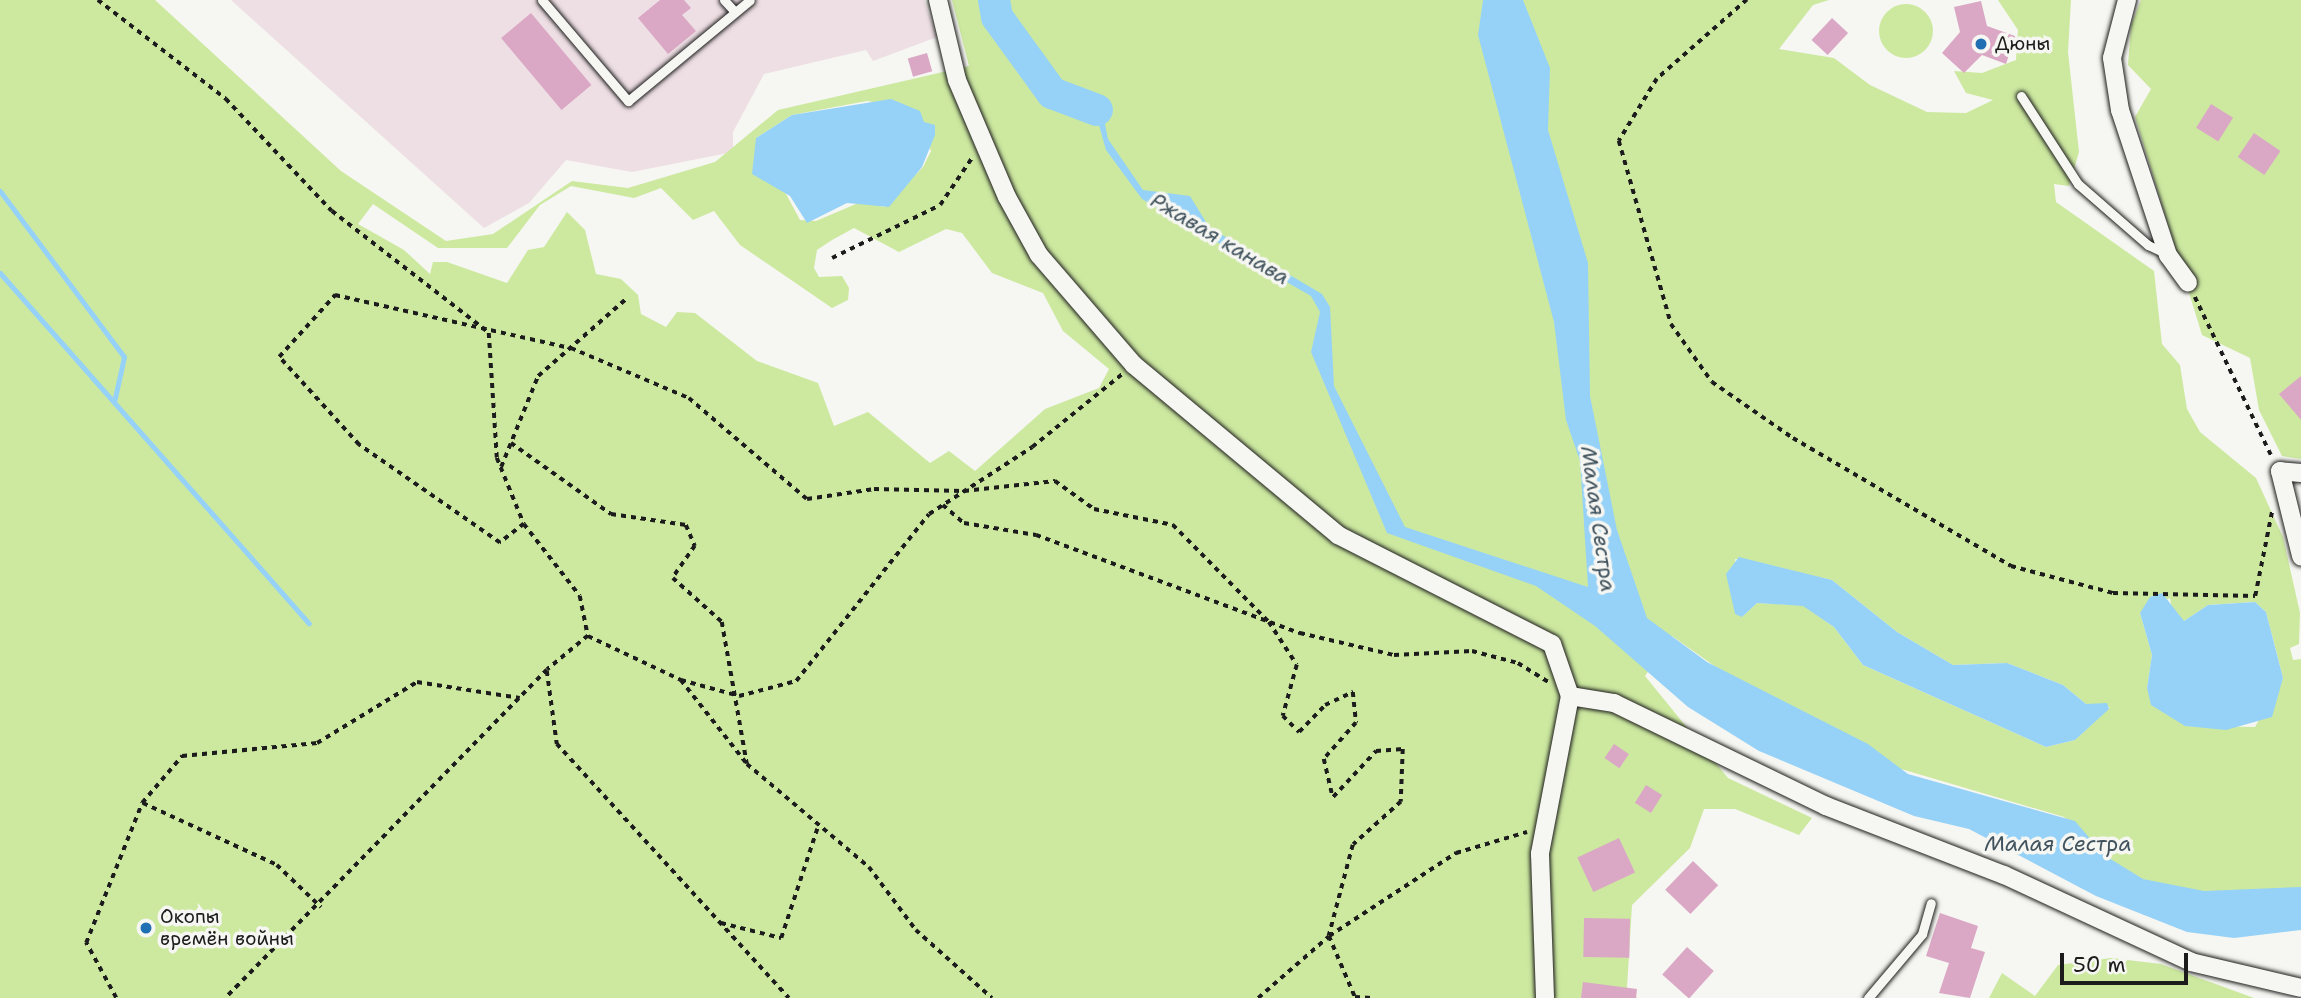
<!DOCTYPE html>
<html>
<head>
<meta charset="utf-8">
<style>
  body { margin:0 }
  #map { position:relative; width:2301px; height:998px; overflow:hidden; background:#f6f6f2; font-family:"Shantell Sans",sans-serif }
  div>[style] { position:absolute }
  .built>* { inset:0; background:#eedfe4 }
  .green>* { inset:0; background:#cde9a0 }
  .round { border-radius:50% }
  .water>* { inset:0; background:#96d2f7 }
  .stream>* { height:5px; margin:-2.5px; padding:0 2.5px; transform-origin:2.5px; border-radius:2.5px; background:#96d2f7 }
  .river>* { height:32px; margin:-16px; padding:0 16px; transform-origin:16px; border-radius:16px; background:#96d2f7 }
  .building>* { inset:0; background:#daa8c5; transform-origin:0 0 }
  .path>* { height:3.5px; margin-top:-1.75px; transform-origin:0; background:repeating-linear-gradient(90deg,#1c1c1c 0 5px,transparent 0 10px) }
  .roads { filter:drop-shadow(0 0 2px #1c1c1c) drop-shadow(0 0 2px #1c1c1c) }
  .lane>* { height:9px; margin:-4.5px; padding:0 4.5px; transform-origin:4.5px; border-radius:4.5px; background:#f6f6f2 }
  .street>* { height:18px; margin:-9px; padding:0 9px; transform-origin:9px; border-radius:9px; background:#f6f6f2 }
  .dots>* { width:19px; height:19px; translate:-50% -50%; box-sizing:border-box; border:4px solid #f6f6f2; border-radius:50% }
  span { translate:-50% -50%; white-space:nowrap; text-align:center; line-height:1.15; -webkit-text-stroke:7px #f6f6f2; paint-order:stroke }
  .poi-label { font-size:19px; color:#1c1c1c }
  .left { translate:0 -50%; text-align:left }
  .water-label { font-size:21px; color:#41535e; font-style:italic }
  .scale { position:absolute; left:2060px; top:953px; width:128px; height:32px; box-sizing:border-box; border:4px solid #1c1c1c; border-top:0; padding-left:9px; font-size:21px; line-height:24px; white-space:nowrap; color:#1c1c1c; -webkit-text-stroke:5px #f6f6f2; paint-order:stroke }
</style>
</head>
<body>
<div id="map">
  <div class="built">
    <div style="clip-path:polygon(231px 0,924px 0,937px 37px,873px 61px,866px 50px,764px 74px,733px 132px,733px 152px,632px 172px,566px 160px,529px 203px,484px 228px)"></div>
  </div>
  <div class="green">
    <div style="clip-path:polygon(evenodd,0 0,155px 0,341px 171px,446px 241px,493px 234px,572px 181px,628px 188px,715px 162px,778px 110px,969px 66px,952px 0,1829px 0,1813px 5px,1779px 49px,1834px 58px,1870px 85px,1927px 112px,1966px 113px,1993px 100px,1966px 93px,1954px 71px,1982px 73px,2016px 60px,2018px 30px,1998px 0,2071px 0,2068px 52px,2079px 152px,2069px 186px,2054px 184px,2056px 202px,2154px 271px,2162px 344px,2180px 365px,2187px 409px,2200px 432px,2256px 478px,2283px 537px,2300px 613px,2299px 644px,2290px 648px,2293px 660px,2301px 659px,2301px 891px,2197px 891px,2127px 876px,2064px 817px,1874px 761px,1747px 689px,1672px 636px,1645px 676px,1728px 778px,1812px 818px,1799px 835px,1735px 809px,1704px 809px,1690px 848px,1632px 905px,1627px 988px,1637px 998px,0 998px,0 0,867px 101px,915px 109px,931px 151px,923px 167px,884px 207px,863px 201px,816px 221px,800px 220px,756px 138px,792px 115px,867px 101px,0 0,571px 186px,634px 198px,661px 188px,693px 220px,714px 211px,740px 245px,832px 308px,848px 300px,849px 288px,842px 276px,819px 277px,814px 268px,817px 250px,832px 240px,854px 228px,899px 252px,946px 229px,962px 233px,992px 273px,1043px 293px,1063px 331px,1109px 369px,1099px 388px,1045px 409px,975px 471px,949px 451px,930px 463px,868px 412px,834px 426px,818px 383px,757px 361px,695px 313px,677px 312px,666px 327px,641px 314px,638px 295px,621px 279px,596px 274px,585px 230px,567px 212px,544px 247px,528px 250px,507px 283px,447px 262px,433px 262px,430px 274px,404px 250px,358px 224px,373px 204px,438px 248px,507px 248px,540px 205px,571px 186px,0 0,1735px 559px,1832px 580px,1897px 632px,1953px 665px,2007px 663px,2063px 685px,2086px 704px,2110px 707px,2075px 740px,2046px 747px,1863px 665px,1834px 627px,1803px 605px,1757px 603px,1742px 617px,1735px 559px,0 0,2170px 598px,2172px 611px,2184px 621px,2208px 605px,2255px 602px,2266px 612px,2283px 678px,2255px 727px,2185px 726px,2147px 688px,2152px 655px,2140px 613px,2170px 598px)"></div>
    <div style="clip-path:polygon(2141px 0,2301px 0,2301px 459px,2282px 456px,2259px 410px,2250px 358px,2202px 335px,2135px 117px,2151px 89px,2128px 65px,2131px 25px)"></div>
    <div class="round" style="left:1879px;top:4px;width:54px;height:54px"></div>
    <div style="clip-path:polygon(2111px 958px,2161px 964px,2254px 998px,1989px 998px,2002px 973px,2035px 996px,2058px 965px)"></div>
  </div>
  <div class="water">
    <div style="clip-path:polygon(980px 0,999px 0,1052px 88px,1102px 109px,1108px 139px,1143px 190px,1190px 196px,1209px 227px,1322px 294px,1330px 307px,1334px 386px,1405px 527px,1588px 587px,1580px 461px,1566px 420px,1554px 322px,1478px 35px,1483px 0,1523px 0,1550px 68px,1548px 130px,1588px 263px,1590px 396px,1617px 530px,1647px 618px,1707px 662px,1868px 744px,1908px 774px,2075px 821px,2104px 855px,2143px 879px,2204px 891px,2301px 887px,2301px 930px,2234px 938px,2187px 932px,2096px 896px,1969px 829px,1914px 816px,1759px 751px,1688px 707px,1595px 626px,1536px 586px,1387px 533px,1311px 352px,1320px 312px,1311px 296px,1142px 199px,1106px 150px,1097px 118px,1041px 85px)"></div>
    <div style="clip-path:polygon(891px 99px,920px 111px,924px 122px,935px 125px,935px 135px,922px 167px,889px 207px,847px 203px,807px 223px,790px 196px,752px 174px,756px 138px,792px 115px)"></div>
    <div style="clip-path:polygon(1739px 557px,1832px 580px,1897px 632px,1953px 665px,2007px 663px,2063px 685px,2086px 704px,2107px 703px,2109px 709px,2075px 740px,2046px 747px,1863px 665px,1834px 627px,1803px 606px,1757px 603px,1742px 617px,1735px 614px,1726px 574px)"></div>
    <div style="clip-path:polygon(2162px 593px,2184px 621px,2208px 605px,2255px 602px,2266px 612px,2283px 678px,2272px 717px,2226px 730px,2185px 726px,2151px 705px,2147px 688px,2152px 655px,2140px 613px,2150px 597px)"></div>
  </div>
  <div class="stream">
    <div style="left:0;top:191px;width:207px;rotate:53.2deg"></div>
    <div style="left:124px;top:357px;width:46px;rotate:102.5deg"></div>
    <div style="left:0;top:273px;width:467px;rotate:48.6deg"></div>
  </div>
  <div class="river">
    <div style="left:994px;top:0;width:17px;rotate:80deg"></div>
    <div style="left:997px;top:17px;width:94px;rotate:54.1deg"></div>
    <div style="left:1052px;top:93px;width:48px;rotate:20.7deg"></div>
  </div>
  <div class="building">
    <div style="clip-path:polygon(660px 0,684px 0,691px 8px,682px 15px,696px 31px,668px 54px,638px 18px)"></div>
    <div style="clip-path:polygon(1981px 1px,1987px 26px,2015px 36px,2006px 64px,1982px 55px,1964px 73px,1942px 53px,1960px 32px,1954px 7px)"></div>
    <div style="left:531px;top:13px;width:94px;height:39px;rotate:50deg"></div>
    <div style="left:1832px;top:18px;width:22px;height:30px;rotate:43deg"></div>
    <div style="left:927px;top:53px;width:19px;height:20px;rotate:74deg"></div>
    <div style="left:2211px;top:104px;width:26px;height:28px;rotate:32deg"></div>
    <div style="left:2254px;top:133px;width:32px;height:29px;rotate:34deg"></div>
    <div style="clip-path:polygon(2301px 376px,2301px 420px,2279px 394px)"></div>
    <div style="left:1614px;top:744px;width:18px;height:17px;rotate:34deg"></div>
    <div style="left:1646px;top:785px;width:19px;height:21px;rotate:32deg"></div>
    <div style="left:1619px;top:838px;width:38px;height:46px;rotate:65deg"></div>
    <div style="left:1693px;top:861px;width:35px;height:40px;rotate:44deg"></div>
    <div style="clip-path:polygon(1940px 913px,1978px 926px,1971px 948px,1985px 952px,1970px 998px,1939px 993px,1949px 963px,1926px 956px)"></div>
    <div style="left:1584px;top:918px;width:46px;height:39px;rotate:1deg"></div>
    <div style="left:1687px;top:947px;width:36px;height:37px;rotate:42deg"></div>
    <div style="clip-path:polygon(1583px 982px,1637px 989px,1636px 998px,1581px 998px)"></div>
  </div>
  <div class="path">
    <div style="left:98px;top:0;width:162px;rotate:37.7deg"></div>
    <div style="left:226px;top:99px;width:154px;rotate:46.6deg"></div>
    <div style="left:332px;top:211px;width:199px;rotate:37.8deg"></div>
    <div style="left:489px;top:333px;width:125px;rotate:86.3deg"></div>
    <div style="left:497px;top:458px;width:71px;rotate:67.8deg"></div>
    <div style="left:524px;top:524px;width:91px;rotate:52.1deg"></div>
    <div style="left:580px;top:596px;width:41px;rotate:78.7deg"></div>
    <div style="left:588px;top:636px;width:53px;rotate:140.3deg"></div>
    <div style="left:547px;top:670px;width:459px;rotate:134.4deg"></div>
    <div style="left:1747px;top:0;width:120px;rotate:138.7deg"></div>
    <div style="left:1657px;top:79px;width:73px;rotate:121.5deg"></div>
    <div style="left:1619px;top:141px;width:190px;rotate:74.1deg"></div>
    <div style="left:1671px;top:324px;width:71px;rotate:54.7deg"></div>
    <div style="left:1712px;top:382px;width:98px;rotate:34.7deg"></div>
    <div style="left:1793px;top:438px;width:253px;rotate:30.4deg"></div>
    <div style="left:2011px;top:566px;width:106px;rotate:14.8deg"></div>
    <div style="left:2113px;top:593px;width:142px;rotate:1.2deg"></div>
    <div style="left:2255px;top:596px;width:87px;rotate:-78.7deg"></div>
    <div style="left:832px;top:258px;width:120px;rotate:-26.1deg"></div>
    <div style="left:940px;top:205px;width:57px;rotate:-55.8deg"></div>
    <div style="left:2195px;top:297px;width:178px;rotate:64.3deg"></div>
    <div style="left:511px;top:443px;width:123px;rotate:35.4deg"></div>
    <div style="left:611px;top:514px;width:76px;rotate:8.3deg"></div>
    <div style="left:686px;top:525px;width:23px;rotate:67deg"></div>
    <div style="left:695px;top:546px;width:39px;rotate:125deg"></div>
    <div style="left:673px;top:578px;width:66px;rotate:41.9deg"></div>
    <div style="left:722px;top:622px;width:144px;rotate:80deg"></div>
    <div style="left:501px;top:467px;width:98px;rotate:-67.9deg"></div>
    <div style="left:538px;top:376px;width:117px;rotate:-41.2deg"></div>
    <div style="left:943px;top:505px;width:28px;rotate:41deg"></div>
    <div style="left:964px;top:523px;width:73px;rotate:9.5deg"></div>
    <div style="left:1036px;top:535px;width:282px;rotate:20.4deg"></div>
    <div style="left:1300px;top:633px;width:97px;rotate:13.2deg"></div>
    <div style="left:1394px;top:655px;width:78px;rotate:-2.9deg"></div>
    <div style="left:1472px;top:651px;width:48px;rotate:14.6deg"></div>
    <div style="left:1518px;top:663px;width:36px;rotate:32deg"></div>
    <div style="left:524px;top:524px;width:31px;rotate:142deg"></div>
    <div style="left:500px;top:543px;width:172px;rotate:-145.2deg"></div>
    <div style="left:359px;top:445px;width:119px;rotate:-132.3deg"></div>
    <div style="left:279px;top:357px;width:84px;rotate:-47.9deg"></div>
    <div style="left:335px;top:295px;width:242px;rotate:12.7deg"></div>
    <div style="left:571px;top:348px;width:128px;rotate:23deg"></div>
    <div style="left:689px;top:398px;width:155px;rotate:40.6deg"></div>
    <div style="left:807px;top:499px;width:68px;rotate:-8.5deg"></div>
    <div style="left:874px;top:489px;width:90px;rotate:1.3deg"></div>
    <div style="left:964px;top:491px;width:92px;rotate:-6.3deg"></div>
    <div style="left:1055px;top:481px;width:48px;rotate:35.7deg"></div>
    <div style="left:1094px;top:509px;width:81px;rotate:11.4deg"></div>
    <div style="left:1173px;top:525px;width:136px;rotate:45.3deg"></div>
    <div style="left:1269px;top:622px;width:51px;rotate:56.9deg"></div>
    <div style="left:1297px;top:665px;width:53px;rotate:105.4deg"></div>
    <div style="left:1283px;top:716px;width:23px;rotate:45deg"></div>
    <div style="left:1299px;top:732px;width:37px;rotate:-46deg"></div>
    <div style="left:1325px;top:705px;width:31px;rotate:-25deg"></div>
    <div style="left:1353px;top:692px;width:31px;rotate:84deg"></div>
    <div style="left:1356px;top:723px;width:48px;rotate:131.6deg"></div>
    <div style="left:1324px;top:759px;width:39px;rotate:77deg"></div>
    <div style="left:1333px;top:797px;width:63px;rotate:-46.9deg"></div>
    <div style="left:1376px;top:751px;width:27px;rotate:-4deg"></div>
    <div style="left:1403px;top:749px;width:53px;rotate:92.2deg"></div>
    <div style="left:1401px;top:802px;width:64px;rotate:138.1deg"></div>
    <div style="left:1353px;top:845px;width:94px;rotate:104.8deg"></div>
    <div style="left:1329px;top:936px;width:66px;rotate:66.9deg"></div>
    <div style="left:1355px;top:997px;width:17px;rotate:3deg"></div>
    <div style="left:588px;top:636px;width:103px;rotate:25.3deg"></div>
    <div style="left:681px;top:680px;width:107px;rotate:51.8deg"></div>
    <div style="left:747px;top:764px;width:160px;rotate:40.2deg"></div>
    <div style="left:869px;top:867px;width:79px;rotate:53.3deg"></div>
    <div style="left:916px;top:930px;width:102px;rotate:41.8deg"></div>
    <div style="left:547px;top:671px;width:74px;rotate:82.2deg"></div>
    <div style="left:557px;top:744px;width:344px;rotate:47.6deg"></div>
    <div style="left:681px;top:680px;width:60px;rotate:15.4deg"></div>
    <div style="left:739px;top:696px;width:59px;rotate:-14.7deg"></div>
    <div style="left:796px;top:681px;width:213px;rotate:-51.5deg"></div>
    <div style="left:929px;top:514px;width:123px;rotate:-33deg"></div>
    <div style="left:1032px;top:447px;width:116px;rotate:-39deg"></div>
    <div style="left:143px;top:803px;width:148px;rotate:24.8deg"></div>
    <div style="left:277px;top:865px;width:61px;rotate:43.7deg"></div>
    <div style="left:721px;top:923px;width:62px;rotate:14deg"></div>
    <div style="left:781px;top:938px;width:115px;rotate:-71.7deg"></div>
    <div style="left:116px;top:998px;width:63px;rotate:-118.6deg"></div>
    <div style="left:86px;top:943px;width:151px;rotate:-68.2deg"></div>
    <div style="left:142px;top:803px;width:62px;rotate:-49.6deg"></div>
    <div style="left:182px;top:756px;width:136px;rotate:-5.5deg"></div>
    <div style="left:317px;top:743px;width:117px;rotate:-31.4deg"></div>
    <div style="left:417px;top:682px;width:104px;rotate:8.8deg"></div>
    <div style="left:1258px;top:998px;width:94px;rotate:-41.1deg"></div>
    <div style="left:1329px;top:936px;width:152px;rotate:-33.2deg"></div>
    <div style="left:1456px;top:853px;width:74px;rotate:-16.5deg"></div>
  </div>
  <div class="roads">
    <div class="lane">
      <div style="left:542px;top:0;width:133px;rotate:49.6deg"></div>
      <div style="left:628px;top:101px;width:158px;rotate:-39.6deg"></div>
      <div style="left:724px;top:0;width:16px;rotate:47deg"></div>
      <div style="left:2021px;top:96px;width:105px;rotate:57.1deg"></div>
      <div style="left:2078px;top:184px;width:93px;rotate:41.1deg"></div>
      <div style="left:2148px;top:245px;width:21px;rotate:25deg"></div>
      <div style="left:1868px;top:998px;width:84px;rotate:-49.8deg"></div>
      <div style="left:1922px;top:934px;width:32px;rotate:-74deg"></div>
    </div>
    <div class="street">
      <div style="left:938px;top:0;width:82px;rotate:76.6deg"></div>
      <div style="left:957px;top:80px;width:127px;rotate:66.9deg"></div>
      <div style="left:1007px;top:197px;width:66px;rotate:61.1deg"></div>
      <div style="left:1039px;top:255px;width:145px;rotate:49.2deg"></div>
      <div style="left:1134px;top:365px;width:266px;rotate:39.8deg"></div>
      <div style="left:1338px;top:535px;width:240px;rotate:27deg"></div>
      <div style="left:1552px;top:644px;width:55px;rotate:70.9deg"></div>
      <div style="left:1570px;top:696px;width:161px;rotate:100.8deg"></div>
      <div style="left:1540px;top:854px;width:144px;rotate:88deg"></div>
      <div style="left:2127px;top:0;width:60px;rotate:104.5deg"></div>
      <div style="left:2112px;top:58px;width:53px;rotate:81.3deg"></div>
      <div style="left:2120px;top:110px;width:153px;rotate:71.7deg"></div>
      <div style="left:2168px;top:255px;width:34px;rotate:54deg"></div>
      <div style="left:2301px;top:473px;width:21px;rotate:-175deg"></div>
      <div style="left:2280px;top:471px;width:88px;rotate:76.1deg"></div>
      <div style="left:1570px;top:696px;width:45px;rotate:9deg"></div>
      <div style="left:1614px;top:703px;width:236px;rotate:25.9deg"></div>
      <div style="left:1826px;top:806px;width:191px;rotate:21.2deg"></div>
      <div style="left:2004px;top:875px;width:206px;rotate:24.9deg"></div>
      <div style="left:2191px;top:962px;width:113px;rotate:13.3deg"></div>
    </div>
  </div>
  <div class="dots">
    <div style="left:1981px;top:44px;background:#1f6fb2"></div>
    <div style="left:146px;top:928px;background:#1f6fb2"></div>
  </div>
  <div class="poi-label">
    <span class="left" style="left:1995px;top:44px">Дюны</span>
    <span class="left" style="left:160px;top:928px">Окопы<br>времён войны</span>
  </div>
  <div class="water-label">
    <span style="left:1220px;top:239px;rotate:31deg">Ржавая канава</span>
    <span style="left:1598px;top:519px;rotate:82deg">Малая Сестра</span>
    <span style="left:2058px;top:844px">Малая Сестра</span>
  </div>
  <div class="scale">50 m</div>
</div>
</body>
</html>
